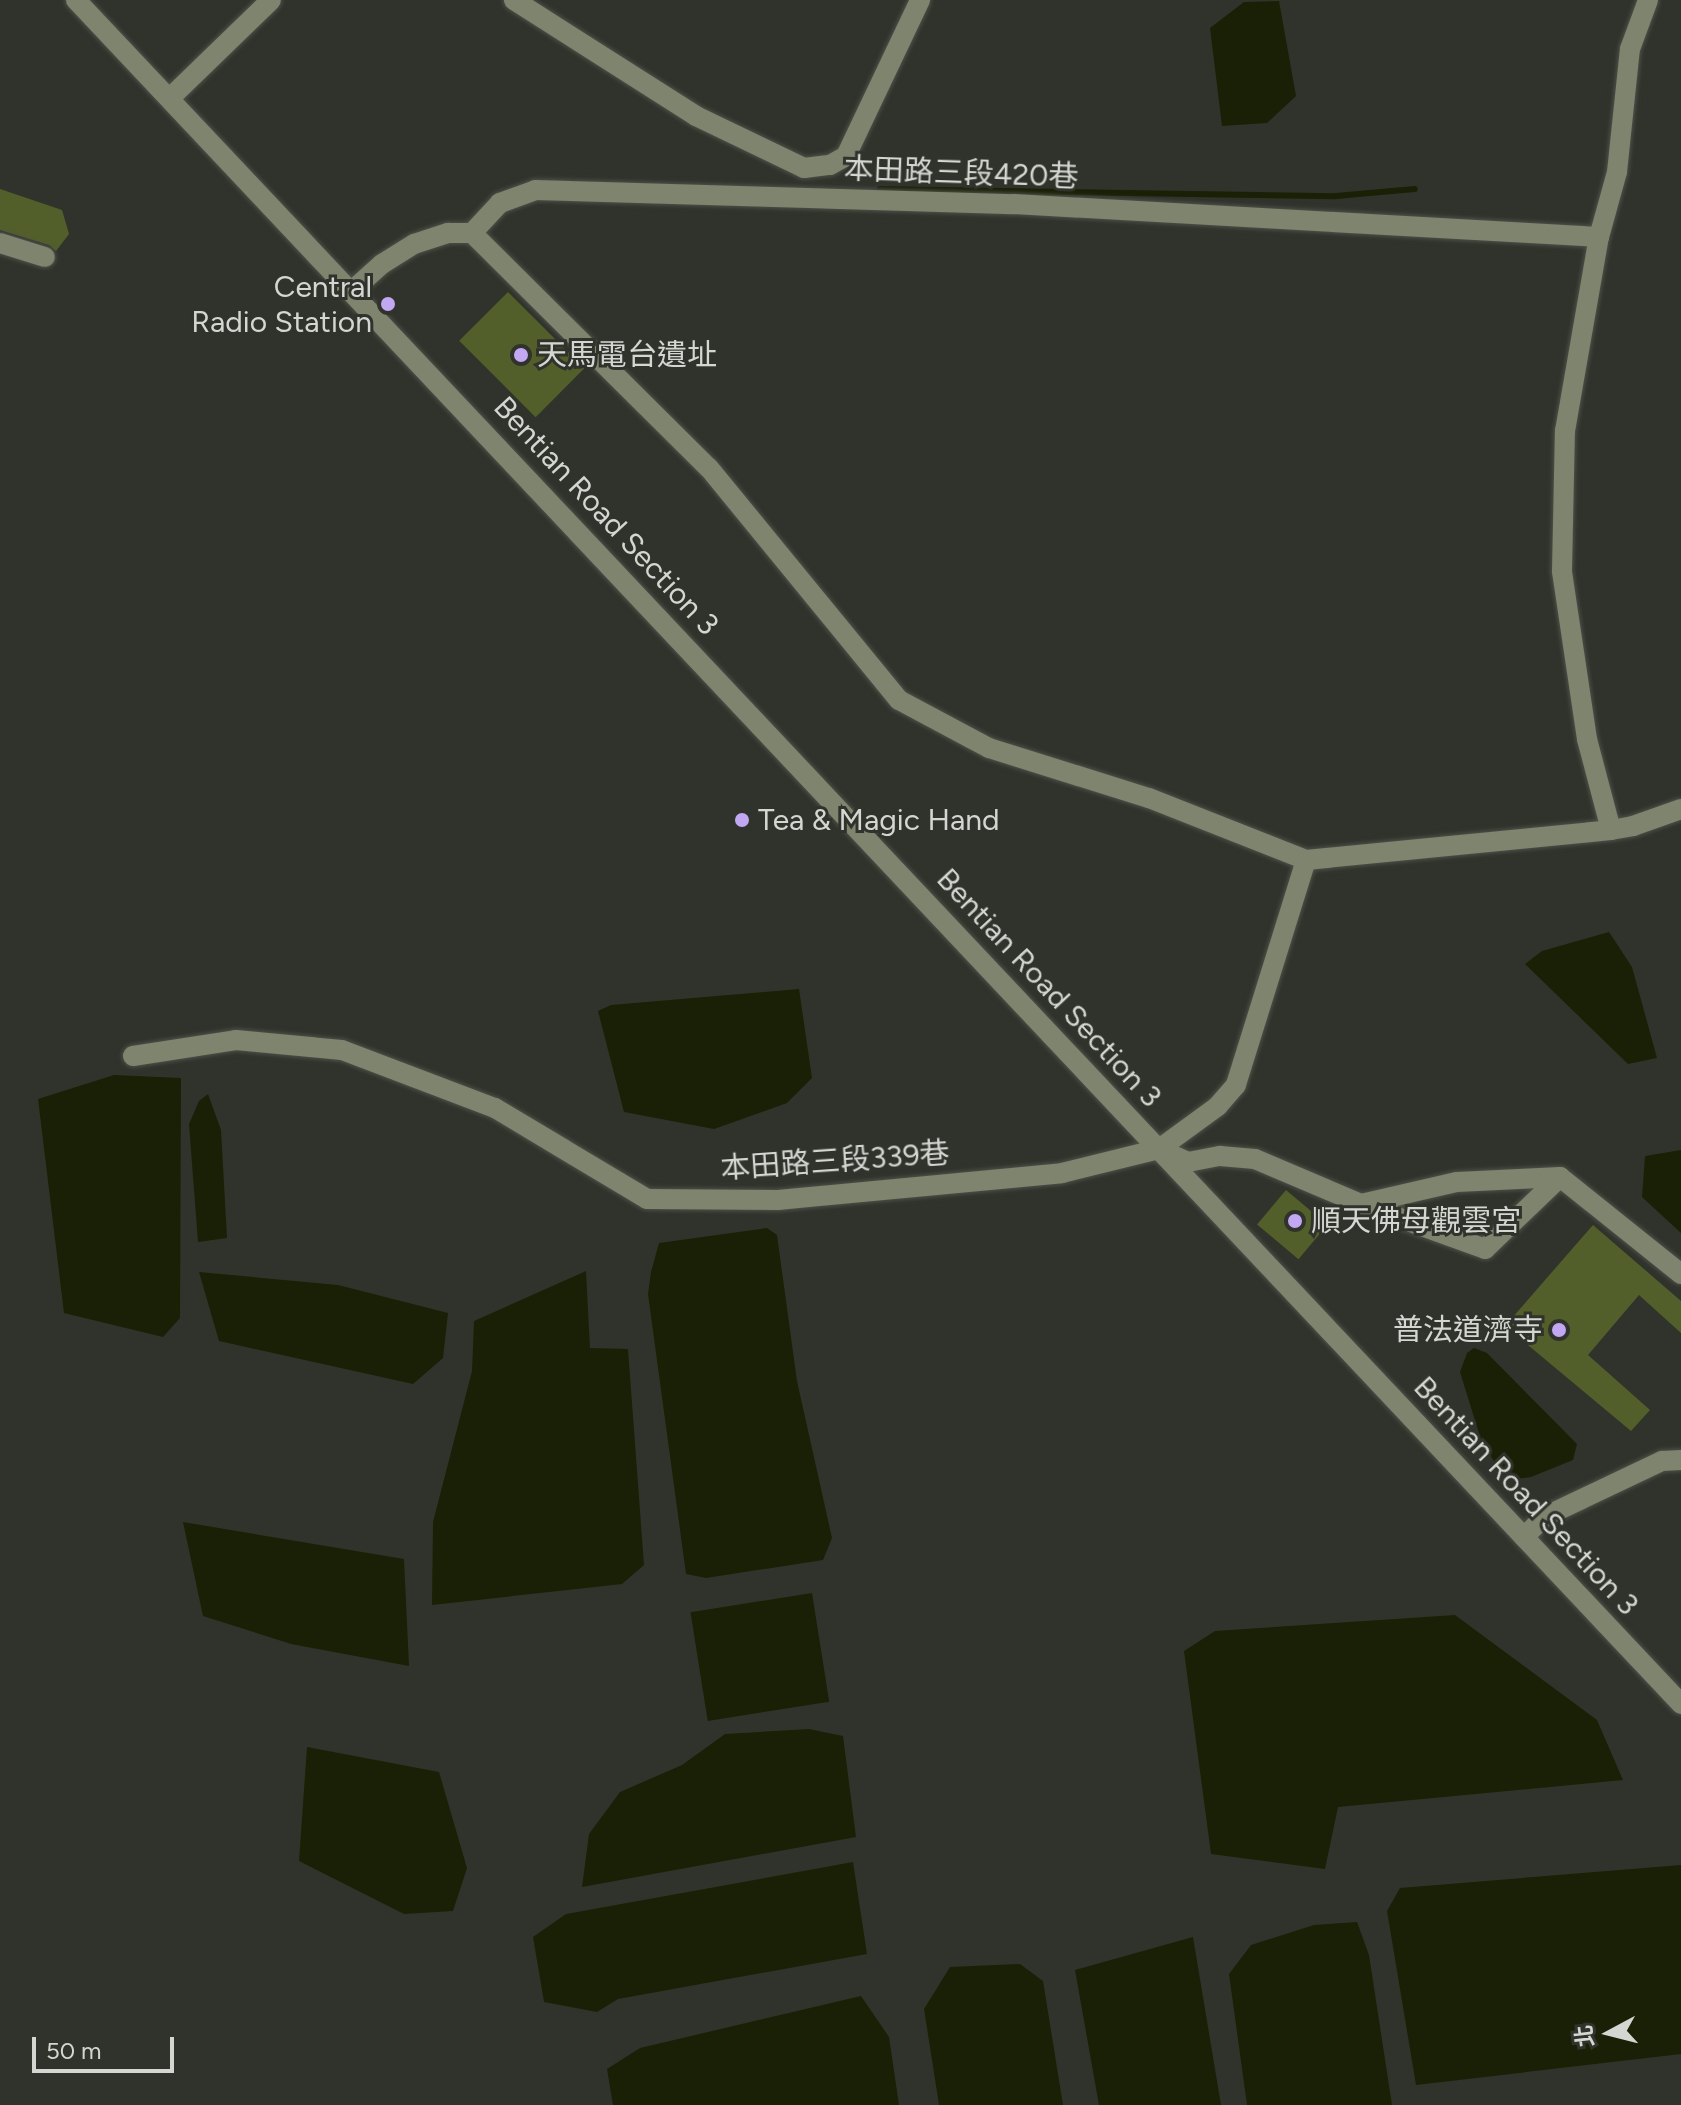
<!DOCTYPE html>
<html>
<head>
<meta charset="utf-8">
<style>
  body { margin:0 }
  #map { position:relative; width:1681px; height:2105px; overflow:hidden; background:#30332b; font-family:Figtree,"Noto Sans TC",sans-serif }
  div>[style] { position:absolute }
  .water>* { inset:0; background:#1a2005; transform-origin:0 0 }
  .stream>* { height:6px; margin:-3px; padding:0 3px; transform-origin:3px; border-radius:3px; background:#1a2005 }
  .building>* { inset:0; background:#535f2b; transform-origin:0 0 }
  .roads { filter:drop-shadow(0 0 2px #4e5049) drop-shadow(0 0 2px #4e5049) }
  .minor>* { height:20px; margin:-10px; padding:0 10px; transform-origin:10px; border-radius:10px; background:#7e846e }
  .dots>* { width:22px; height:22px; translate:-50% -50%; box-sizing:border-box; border:4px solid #30332b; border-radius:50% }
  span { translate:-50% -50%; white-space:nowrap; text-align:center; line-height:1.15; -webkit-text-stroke:6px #30332b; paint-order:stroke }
  .street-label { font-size:30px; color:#d4d6d1 }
  .poi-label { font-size:30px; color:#d4d6d1 }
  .right { translate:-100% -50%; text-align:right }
  .left { translate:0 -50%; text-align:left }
  .north { position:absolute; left:1569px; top:1993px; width:80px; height:80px; -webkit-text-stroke:6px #30332b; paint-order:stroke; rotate:263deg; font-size:22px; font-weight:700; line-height:32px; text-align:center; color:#d4d6d1 }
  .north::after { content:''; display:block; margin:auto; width:28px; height:36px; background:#d4d6d1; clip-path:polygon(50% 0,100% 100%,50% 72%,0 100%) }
  .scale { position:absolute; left:32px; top:2037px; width:142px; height:36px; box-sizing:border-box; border:4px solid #d4d6d1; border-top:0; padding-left:10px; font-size:24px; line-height:28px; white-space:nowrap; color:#d4d6d1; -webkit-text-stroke:6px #30332b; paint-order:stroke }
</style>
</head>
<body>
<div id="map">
  <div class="water">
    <div style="clip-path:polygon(1279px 1px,1296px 96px,1267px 123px,1222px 126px,1210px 28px,1244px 2px)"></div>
    <div style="clip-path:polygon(1609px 932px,1632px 967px,1657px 1058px,1628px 1064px,1525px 964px,1542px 951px)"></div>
    <div style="clip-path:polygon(799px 989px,812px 1078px,787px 1103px,714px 1129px,624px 1112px,598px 1011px,611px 1005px)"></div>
    <div style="clip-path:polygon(114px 1075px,181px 1078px,180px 1318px,163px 1337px,64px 1313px,38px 1099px)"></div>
    <div style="clip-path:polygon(208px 1094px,221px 1130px,227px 1238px,198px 1242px,189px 1124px,199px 1101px)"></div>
    <div style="clip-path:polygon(1681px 1150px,1681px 1233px,1642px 1197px,1645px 1156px)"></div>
    <div style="clip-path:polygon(767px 1228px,777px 1235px,797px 1381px,832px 1538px,823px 1560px,706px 1578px,686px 1574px,648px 1294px,651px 1272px,659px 1243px)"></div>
    <div style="clip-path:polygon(586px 1271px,590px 1348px,628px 1349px,644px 1565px,622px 1584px,432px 1605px,433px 1522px,472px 1371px,474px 1321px)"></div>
    <div style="clip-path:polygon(199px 1272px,338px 1285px,448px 1313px,443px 1358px,413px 1384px,219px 1341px)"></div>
    <div style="clip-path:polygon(1474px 1348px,1487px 1353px,1577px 1444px,1573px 1460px,1531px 1477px,1515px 1479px,1503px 1475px,1482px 1443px,1460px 1372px,1467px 1353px)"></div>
    <div style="clip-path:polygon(183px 1522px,404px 1559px,409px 1666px,291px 1644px,203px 1616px)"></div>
    <div style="left:812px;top:1593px;width:110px;height:123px;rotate:81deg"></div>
    <div style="clip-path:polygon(1455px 1615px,1597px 1720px,1623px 1780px,1338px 1807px,1325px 1869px,1211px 1854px,1184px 1651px,1215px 1631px)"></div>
    <div style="clip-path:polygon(809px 1729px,843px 1736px,856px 1837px,582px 1887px,589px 1834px,620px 1792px,682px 1765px,725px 1734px)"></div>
    <div style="clip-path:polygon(307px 1747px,439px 1772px,467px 1868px,453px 1911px,404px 1914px,299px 1861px)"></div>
    <div style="clip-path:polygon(853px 1862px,867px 1954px,618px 1999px,597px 2012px,544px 2002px,533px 1937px,566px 1914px)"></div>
    <div style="clip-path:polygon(1681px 1865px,1681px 2054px,1416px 2085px,1387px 1911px,1400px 1888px)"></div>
    <div style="clip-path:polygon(1357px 1922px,1369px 1955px,1392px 2105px,1247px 2105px,1229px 1974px,1251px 1945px,1314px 1925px)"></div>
    <div style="clip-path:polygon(1193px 1937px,1221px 2105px,1099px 2105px,1075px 1970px)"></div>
    <div style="clip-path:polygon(1020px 1964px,1043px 1981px,1063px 2105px,939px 2105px,924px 2009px,950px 1967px)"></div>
    <div style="clip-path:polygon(861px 1996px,889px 2037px,899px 2105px,613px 2105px,607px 2069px,640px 2048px)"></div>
  </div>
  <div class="stream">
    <div style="left:880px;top:189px;width:456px;rotate:0.9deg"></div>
    <div style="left:1336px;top:196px;width:79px;rotate:-5.1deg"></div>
  </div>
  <div class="building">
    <div style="clip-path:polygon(0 189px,62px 210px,69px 234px,56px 251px,49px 245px,0 230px)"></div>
    <div style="left:508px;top:292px;width:108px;height:69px;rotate:45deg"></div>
    <div style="left:1286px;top:1190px;width:54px;height:45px;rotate:40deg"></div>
    <div style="clip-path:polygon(1593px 1225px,1681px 1301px,1681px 1333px,1639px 1295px,1588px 1355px,1650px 1410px,1631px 1431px,1505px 1326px)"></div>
  </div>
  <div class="roads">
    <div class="minor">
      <div style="left:76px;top:0;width:2341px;rotate:46.71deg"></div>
      <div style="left:514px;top:0;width:216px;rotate:32.5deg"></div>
      <div style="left:696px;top:116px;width:120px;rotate:25.7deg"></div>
      <div style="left:804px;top:168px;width:26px;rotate:-7deg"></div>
      <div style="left:830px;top:165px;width:18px;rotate:-29deg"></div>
      <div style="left:846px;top:156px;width:173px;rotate:-64.6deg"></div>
      <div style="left:171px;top:97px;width:139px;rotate:-44.1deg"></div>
      <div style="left:472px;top:233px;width:334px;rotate:44.8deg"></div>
      <div style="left:709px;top:468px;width:300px;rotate:50.7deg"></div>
      <div style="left:899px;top:700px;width:102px;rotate:28.1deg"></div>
      <div style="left:989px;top:748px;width:168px;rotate:17.4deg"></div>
      <div style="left:1149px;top:798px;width:169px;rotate:21.5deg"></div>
      <div style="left:1306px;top:860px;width:236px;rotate:107.3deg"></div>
      <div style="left:1236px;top:1085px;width:28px;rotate:131deg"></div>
      <div style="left:1218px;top:1106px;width:73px;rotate:143.9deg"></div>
      <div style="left:0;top:243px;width:47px;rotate:17.3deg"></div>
      <div style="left:353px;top:290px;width:39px;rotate:-42deg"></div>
      <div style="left:382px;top:264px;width:38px;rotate:-32deg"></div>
      <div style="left:414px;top:244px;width:36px;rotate:-18deg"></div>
      <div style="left:448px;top:233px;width:24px"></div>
      <div style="left:472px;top:233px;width:41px;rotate:-47deg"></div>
      <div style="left:500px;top:203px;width:37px;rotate:-20deg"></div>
      <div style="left:535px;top:190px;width:479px;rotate:1.7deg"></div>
      <div style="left:1014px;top:204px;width:586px;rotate:3.23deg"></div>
      <div style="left:1611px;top:830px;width:94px;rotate:-104.8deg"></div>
      <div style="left:1587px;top:739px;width:170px;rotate:-98.5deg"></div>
      <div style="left:1562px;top:571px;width:140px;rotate:-88.8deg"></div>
      <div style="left:1565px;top:431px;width:197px;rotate:-80.1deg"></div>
      <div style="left:1599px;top:237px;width:67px;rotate:-74.5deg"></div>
      <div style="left:1617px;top:172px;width:124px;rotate:-84deg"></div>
      <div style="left:1630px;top:49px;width:52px;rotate:-69.8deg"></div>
      <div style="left:1306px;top:860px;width:306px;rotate:-5.6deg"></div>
      <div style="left:1611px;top:830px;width:22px;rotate:-10deg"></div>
      <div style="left:1633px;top:826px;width:51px;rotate:-19.5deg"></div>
      <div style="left:133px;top:1056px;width:104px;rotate:-8.8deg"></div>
      <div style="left:236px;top:1040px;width:106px;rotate:5.4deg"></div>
      <div style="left:342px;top:1050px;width:164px;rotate:20.8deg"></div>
      <div style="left:495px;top:1108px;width:177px;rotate:30.9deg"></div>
      <div style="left:647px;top:1199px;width:131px;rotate:0.4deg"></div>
      <div style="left:778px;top:1200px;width:285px;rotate:-5.4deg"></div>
      <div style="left:1062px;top:1173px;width:100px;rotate:-13.9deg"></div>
      <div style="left:1159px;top:1149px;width:32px;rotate:24deg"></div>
      <div style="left:1188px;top:1162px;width:33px;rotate:-11deg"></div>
      <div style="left:1220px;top:1156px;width:35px;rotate:5deg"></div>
      <div style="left:1255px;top:1159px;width:115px;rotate:23deg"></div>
      <div style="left:1361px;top:1204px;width:98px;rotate:-12.9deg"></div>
      <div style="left:1457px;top:1182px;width:103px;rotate:-2.8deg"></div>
      <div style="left:1361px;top:1204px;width:132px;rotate:19.9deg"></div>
      <div style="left:1485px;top:1249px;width:104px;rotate:-43.8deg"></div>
      <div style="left:1560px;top:1177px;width:155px;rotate:38.7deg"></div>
      <div style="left:1524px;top:1537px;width:28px;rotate:-45deg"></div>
      <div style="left:1544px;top:1517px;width:131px;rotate:-25.4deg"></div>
      <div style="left:1662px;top:1461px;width:19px;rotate:-3deg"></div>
    </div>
  </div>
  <div class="dots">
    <div style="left:388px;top:304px;background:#c2a8f2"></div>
    <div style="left:521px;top:355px;background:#c2a8f2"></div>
    <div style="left:742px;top:820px;background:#c2a8f2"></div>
    <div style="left:1295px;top:1221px;background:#c2a8f2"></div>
    <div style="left:1559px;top:1330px;background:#c2a8f2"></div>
  </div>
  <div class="street-label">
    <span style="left:961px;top:173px;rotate:2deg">本田路三段420巷</span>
    <span style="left:606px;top:516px;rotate:47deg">Bentian Road Section 3</span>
    <span style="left:1049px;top:988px;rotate:47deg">Bentian Road Section 3</span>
    <span style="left:835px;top:1161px;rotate:-4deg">本田路三段339巷</span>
    <span style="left:1526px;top:1496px;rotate:47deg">Bentian Road Section 3</span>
  </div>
  <div class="poi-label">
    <span class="right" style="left:372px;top:304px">Central<br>Radio Station</span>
    <span class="left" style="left:537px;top:355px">天馬電台遺址</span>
    <span class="left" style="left:758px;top:820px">Tea &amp; Magic Hand</span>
    <span class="left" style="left:1311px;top:1221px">順天佛母觀雲宮</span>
    <span class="right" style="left:1543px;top:1330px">普法道濟寺</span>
  </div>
  <div class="north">北</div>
  <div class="scale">50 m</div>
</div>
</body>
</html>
